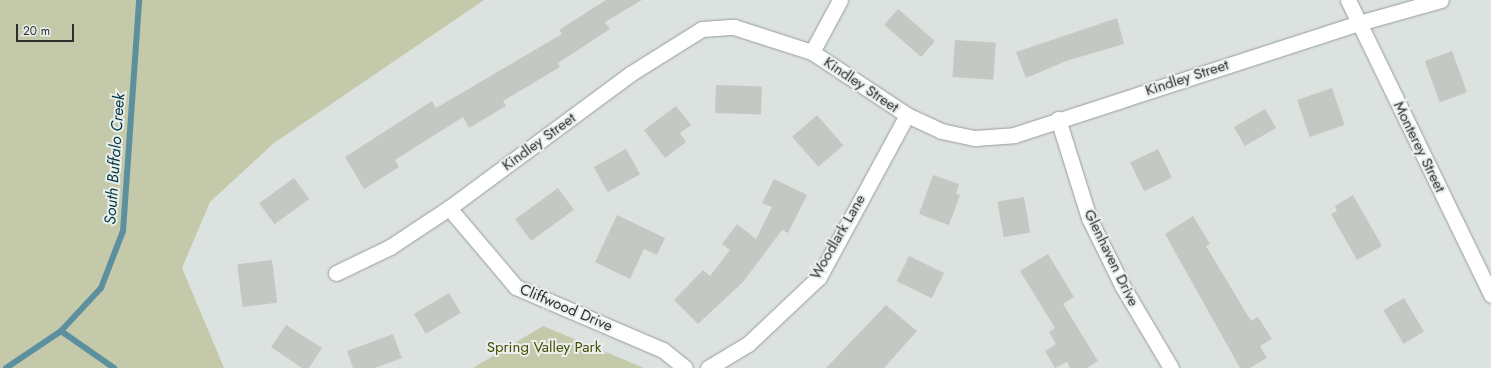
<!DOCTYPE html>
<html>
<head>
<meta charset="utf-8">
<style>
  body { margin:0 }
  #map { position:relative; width:1491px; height:368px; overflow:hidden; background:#dce2df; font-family:Jost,sans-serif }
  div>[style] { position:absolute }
  .green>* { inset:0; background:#c4c9aa }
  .stream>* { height:6px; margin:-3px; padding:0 3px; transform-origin:3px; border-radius:3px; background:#5d909f }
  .building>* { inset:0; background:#c4c8c3; transform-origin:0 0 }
  .roads { filter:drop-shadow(0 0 1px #979d9a) drop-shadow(0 0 1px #979d9a) }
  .street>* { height:15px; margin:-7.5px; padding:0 7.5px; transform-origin:7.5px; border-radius:7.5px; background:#fff }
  span { translate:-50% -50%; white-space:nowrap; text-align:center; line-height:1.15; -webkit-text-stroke:4px #e9efec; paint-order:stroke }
  .street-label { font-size:15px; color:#2d2f2e }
  .park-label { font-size:15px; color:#494e05 }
  .water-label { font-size:16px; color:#043742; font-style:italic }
  .scale { position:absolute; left:16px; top:24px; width:58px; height:18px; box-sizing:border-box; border:2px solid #2d2f2e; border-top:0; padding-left:5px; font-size:12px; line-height:14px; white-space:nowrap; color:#2d2f2e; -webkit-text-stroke:3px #e9efec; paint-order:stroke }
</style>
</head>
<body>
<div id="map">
  <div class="green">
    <div style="clip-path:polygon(0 0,484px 0,274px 143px,210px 202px,182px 268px,224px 368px,0 368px)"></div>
    <div style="clip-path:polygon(543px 326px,644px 368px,473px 368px)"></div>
  </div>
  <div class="stream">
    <div style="left:61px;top:331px;width:65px;rotate:34.9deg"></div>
    <div style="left:6px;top:368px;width:66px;rotate:-33.9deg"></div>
    <div style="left:61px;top:331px;width:59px;rotate:-47.1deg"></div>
    <div style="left:101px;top:288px;width:61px;rotate:-68.9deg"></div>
    <div style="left:123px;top:231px;width:232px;rotate:-86deg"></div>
  </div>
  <div class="building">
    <div style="clip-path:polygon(606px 0,642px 0,605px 22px,610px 29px,558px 63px,560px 67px,503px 101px,506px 106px,469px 128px,463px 117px,395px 160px,399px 167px,364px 189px,345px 157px,432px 101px,436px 108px,562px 34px,559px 30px)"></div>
    <div style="left:898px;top:9px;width:49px;height:21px;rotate:41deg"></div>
    <div style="clip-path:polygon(1117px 18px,1124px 44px,1066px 61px,1026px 78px,1016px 52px)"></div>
    <div style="left:955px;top:40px;width:41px;height:37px;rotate:4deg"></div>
    <div style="left:1452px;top:51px;width:44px;height:29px;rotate:70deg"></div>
    <div style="left:716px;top:85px;width:46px;height:28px;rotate:2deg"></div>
    <div style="left:1332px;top:88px;width:39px;height:37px;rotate:71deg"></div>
    <div style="clip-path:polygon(676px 106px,691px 125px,680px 133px,686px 142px,665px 158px,644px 130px)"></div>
    <div style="left:1265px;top:109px;width:22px;height:36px;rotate:60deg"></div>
    <div style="left:817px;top:115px;width:40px;height:33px;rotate:49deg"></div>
    <div style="left:626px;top:149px;width:29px;height:37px;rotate:61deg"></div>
    <div style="left:1158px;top:149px;width:32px;height:31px;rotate:64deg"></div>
    <div style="clip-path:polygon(933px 175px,959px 184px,956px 194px,960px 195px,949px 225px,919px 214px)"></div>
    <div style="left:294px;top:178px;width:26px;height:43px;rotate:54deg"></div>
    <div style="clip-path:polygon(774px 179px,807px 195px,788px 233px,782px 230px,743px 282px,698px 324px,674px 300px,703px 270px,710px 276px,730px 250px,722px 244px,737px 224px,756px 239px,772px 207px,762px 203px)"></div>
    <div style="left:558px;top:188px;width:27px;height:53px;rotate:54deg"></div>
    <div style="clip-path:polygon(1353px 195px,1382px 246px,1357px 260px,1331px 214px,1337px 211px,1335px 206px)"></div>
    <div style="left:1024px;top:197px;width:36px;height:27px;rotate:80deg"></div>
    <div style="clip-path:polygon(617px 215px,665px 238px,657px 255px,644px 249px,630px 279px,595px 262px)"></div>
    <div style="clip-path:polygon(1193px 216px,1210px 244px,1206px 246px,1251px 321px,1258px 317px,1272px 339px,1260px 346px,1267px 358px,1250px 368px,1240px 368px,1165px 234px)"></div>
    <div style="clip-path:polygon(1048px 254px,1074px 297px,1063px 304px,1098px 361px,1087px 368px,1070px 368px,1067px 362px,1055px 368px,1045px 351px,1056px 344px,1049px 332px,1055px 328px,1020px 271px)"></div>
    <div style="left:909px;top:256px;width:39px;height:28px;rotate:26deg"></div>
    <div style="left:272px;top:260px;width:43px;height:35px;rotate:83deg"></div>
    <div style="left:449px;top:293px;width:23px;height:41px;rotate:59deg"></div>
    <div style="left:1404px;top:298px;width:39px;height:24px;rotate:59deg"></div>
    <div style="clip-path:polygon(886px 305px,917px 331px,884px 368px,826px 368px)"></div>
    <div style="clip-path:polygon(286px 325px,322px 348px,309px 368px,302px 368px,271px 347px)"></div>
    <div style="clip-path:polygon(393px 334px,402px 358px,375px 368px,353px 368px,347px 351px)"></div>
  </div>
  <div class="roads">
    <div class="street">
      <div style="left:1348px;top:0;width:328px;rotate:64.1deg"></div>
      <div style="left:812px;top:52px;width:59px;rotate:-61.7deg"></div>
      <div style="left:1058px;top:119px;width:104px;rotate:72.6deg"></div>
      <div style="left:1089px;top:218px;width:77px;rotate:63.8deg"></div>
      <div style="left:1123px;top:287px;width:94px;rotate:59.3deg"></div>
      <div style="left:449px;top:208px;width:104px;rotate:49.7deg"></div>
      <div style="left:516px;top:287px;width:160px;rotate:23.2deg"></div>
      <div style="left:663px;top:350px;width:28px;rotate:39deg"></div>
      <div style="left:336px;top:273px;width:60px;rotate:-25.7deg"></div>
      <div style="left:390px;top:247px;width:71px;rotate:-33.5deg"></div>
      <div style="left:449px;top:208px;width:225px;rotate:-36.5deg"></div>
      <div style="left:630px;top:74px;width:85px;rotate:-32deg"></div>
      <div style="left:702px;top:29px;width:32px;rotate:-4deg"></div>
      <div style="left:734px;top:27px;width:82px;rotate:17.8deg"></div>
      <div style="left:812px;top:52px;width:114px;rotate:33.6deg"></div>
      <div style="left:907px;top:115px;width:38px;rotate:25deg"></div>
      <div style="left:941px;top:131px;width:35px;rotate:12deg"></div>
      <div style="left:975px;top:138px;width:39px;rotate:-4deg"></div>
      <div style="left:1014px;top:135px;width:363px;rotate:-18deg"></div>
      <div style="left:1359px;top:23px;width:85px;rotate:-15.7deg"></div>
      <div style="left:708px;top:368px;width:47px;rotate:-31deg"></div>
      <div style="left:748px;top:344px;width:98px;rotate:-43.3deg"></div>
      <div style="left:819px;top:277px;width:184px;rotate:-61.5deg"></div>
    </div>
  </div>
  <div class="street-label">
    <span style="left:1187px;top:78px;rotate:-18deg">Kindley Street</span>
    <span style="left:861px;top:85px;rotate:34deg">Kindley Street</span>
    <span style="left:539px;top:142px;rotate:-36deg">Kindley Street</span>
    <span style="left:1419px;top:147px;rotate:64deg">Monterey Street</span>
    <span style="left:838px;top:237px;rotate:-60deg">Woodlark Lane</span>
    <span style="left:1111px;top:258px;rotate:64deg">Glenhaven Drive</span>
    <span style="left:566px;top:308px;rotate:23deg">Cliffwood Drive</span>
  </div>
  <div class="park-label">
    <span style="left:544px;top:348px">Spring Valley Park</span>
  </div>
  <div class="water-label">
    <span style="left:115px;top:159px;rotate:-86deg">South Buffalo Creek</span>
  </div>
  <div class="scale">20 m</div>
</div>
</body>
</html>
